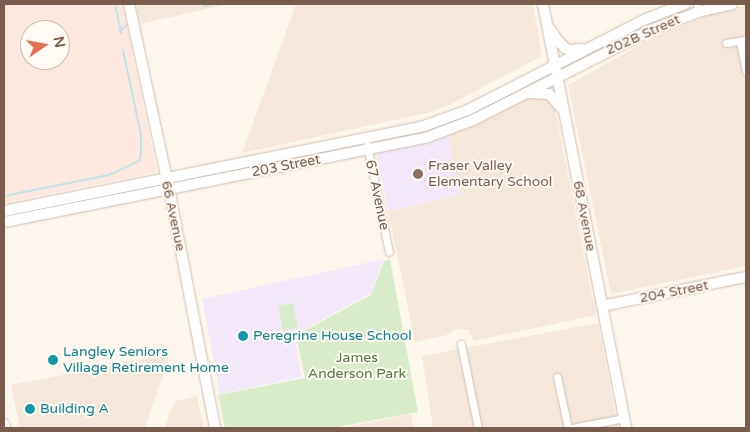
<!DOCTYPE html>
<html>
<head>
<meta charset="utf-8">
<style>
  body { margin:0 }
  #map { position:relative; width:750px; height:432px; overflow:hidden; background:#fdf6ec; font-family:"Varela Round",sans-serif }
  div>[style] { position:absolute }
  .residential>* { inset:0; background:#f5e8da }
  .commercial>* { inset:0; background:#fde8e0 }
  .education>* { inset:0; background:#f3e8fa }
  .green>* { inset:0; background:#d8ecc9; transform-origin:0 0 }
  .stream>* { height:2px; margin:-1px; padding:0 1px; transform-origin:1px; border-radius:1px; background:#bfe3e8 }
  .roads { filter:drop-shadow(0 0 1px #d1beb0) drop-shadow(0 0 1px #d1beb0) }
  .street>* { height:7px; margin:-3.5px; padding:0 3.5px; transform-origin:3.5px; border-radius:3.5px; background:#fff }
  .secondary>* { height:10px; margin:-5px; padding:0 5px; transform-origin:5px; border-radius:5px; background:#fff }
  .dots>* { width:14px; height:14px; translate:-50% -50%; box-sizing:border-box; border:2px solid #fffaf3; border-radius:50% }
  span { translate:-50% -50%; white-space:nowrap; text-align:center; line-height:1.15; -webkit-text-stroke:4px #fffaf3; paint-order:stroke }
  .street-label { font-size:14px; color:#7a5c4d }
  .education-label { font-size:14px; color:#785e54 }
  .left { translate:0 -50%; text-align:left }
  .culture-label { font-size:14px; color:#0d838f }
  .park-label { font-size:14px; color:#537a41 }
  .frame { position:absolute; inset:0; border:5px solid #7a5c4d; pointer-events:none }
  .north { position:absolute; left:20px; top:20px; width:50px; height:50px; box-sizing:border-box; background:#fffaf3; border:1px solid #cabbb1; border-radius:50%; rotate:78deg; font-size:14px; font-weight:700; line-height:20px; text-align:center; color:#7a5c4d }
  .north::after { content:''; display:block; margin:auto; width:18px; height:22px; background:#e76f51; clip-path:polygon(50% 0,100% 100%,50% 72%,0 100%) }
</style>
</head>
<body>
<div id="map">
  <div class="residential">
    <div style="clip-path:polygon(136px 4px,229px 4px,139px 24px)"></div>
    <div style="clip-path:polygon(296px 4px,533px 4px,542px 56px,447px 106px,427px 113px,242px 153px)"></div>
    <div style="clip-path:polygon(746px 5px,746px 266px,611px 294px,568px 85px,656px 36px,715px 12px)"></div>
    <div style="clip-path:polygon(528px 96px,541px 96px,551px 102px,555px 109px,596px 315px,474px 341px,469px 330px,458px 328px,447px 335px,415px 342px,388px 211px,460px 195px,448px 134px,480px 123px)"></div>
    <div style="clip-path:polygon(598px 323px,618px 428px,433px 428px,422px 356px)"></div>
    <div style="clip-path:polygon(170px 354px,145px 428px,20px 428px,11px 385px)"></div>
    <div style="clip-path:polygon(197px 396px,204px 428px,165px 428px,170px 410px,176px 401px)"></div>
    <div style="clip-path:polygon(411px 414px,414px 428px,341px 428px)"></div>
  </div>
  <div class="commercial">
    <div style="clip-path:polygon(evenodd,4px 4px,122px 4px,157px 172px,4px 203px,4px 4px,30px 30px,60px 30px,60px 60px,30px 60px,30px 30px)"></div>
  </div>
  <div class="education">
    <div style="clip-path:polygon(448px 134px,460px 195px,388px 211px,376px 153px,421px 143px)"></div>
    <div style="clip-path:polygon(384px 259px,371px 293px,294px 335px,302px 377px,220px 394px,202px 299px)"></div>
  </div>
  <div class="green">
    <div style="clip-path:polygon(390px 259px,418px 412px,332px 428px,225px 428px,218px 395px,305px 378px,296px 335px,371px 295px,384px 261px)"></div>
    <div style="left:293px;top:303px;width:25px;height:15px;rotate:79deg"></div>
  </div>
  <div class="stream">
    <div style="left:115px;top:4px;width:30px;rotate:78deg"></div>
    <div style="left:204px;top:6px;width:10px;rotate:-11deg"></div>
    <div style="left:120px;top:31px;width:9px;rotate:-41deg"></div>
    <div style="left:4px;top:196px;width:107px;rotate:-11.3deg"></div>
    <div style="left:109px;top:175px;width:33px;rotate:-25deg"></div>
    <div style="left:139px;top:161px;width:7px;rotate:-74deg"></div>
    <div style="left:141px;top:154px;width:19px;rotate:-90deg"></div>
    <div style="left:141px;top:135px;width:87px;rotate:-102deg"></div>
  </div>
  <div class="roads">
    <div class="street">
      <div style="left:697px;top:4px;width:8px;rotate:83deg"></div>
      <div style="left:746px;top:39px;width:6px;rotate:162deg"></div>
      <div style="left:740px;top:41px;width:31px;rotate:79deg"></div>
      <div style="left:726px;top:43px;width:14px;rotate:-8deg"></div>
      <div style="left:367px;top:145px;width:109px;rotate:78.4deg"></div>
      <div style="left:461px;top:344px;width:86px;rotate:78.6deg"></div>
      <div style="left:557px;top:377px;width:52px;rotate:77.8deg"></div>
      <div style="left:572px;top:428px;width:53px;rotate:-10.9deg"></div>
    </div>
    <div class="secondary">
      <div style="left:129px;top:4px;width:199px;rotate:77.8deg"></div>
      <div style="left:171px;top:199px;width:233px;rotate:79.1deg"></div>
      <div style="left:543px;top:4px;width:432px;rotate:78.9deg"></div>
      <div style="left:550px;top:29px;width:14px;rotate:56deg"></div>
      <div style="left:558px;top:41px;width:10px;rotate:45deg"></div>
      <div style="left:565px;top:48px;width:5px;rotate:22deg"></div>
      <div style="left:570px;top:50px;width:11px;rotate:-5deg"></div>
      <div style="left:530px;top:93px;width:19px;rotate:3deg"></div>
      <div style="left:549px;top:94px;width:18px;rotate:49deg"></div>
      <div style="left:4px;top:211px;width:429px;rotate:-11.4deg"></div>
      <div style="left:424px;top:126px;width:47px;rotate:-20deg"></div>
      <div style="left:468px;top:110px;width:200px;rotate:-27.1deg"></div>
      <div style="left:646px;top:19px;width:42px;rotate:-21deg"></div>
      <div style="left:4px;top:222px;width:432px;rotate:-11.3deg"></div>
      <div style="left:428px;top:137px;width:48px;rotate:-20.7deg"></div>
      <div style="left:473px;top:120px;width:199px;rotate:-26.8deg"></div>
      <div style="left:651px;top:30px;width:50px;rotate:-21deg"></div>
      <div style="left:698px;top:12px;width:35px;rotate:-13deg"></div>
      <div style="left:602px;top:306px;width:147px;rotate:-11.4deg"></div>
      <div style="left:4px;top:424px;width:4px;rotate:76deg"></div>
    </div>
  </div>
  <div class="dots">
    <div style="left:418px;top:174px;background:#8d6e63"></div>
    <div style="left:243px;top:336px;background:#0f9aa8"></div>
    <div style="left:53px;top:360px;background:#0f9aa8"></div>
    <div style="left:30px;top:409px;background:#0f9aa8"></div>
  </div>
  <div class="street-label">
    <span style="left:643px;top:35px;rotate:-24deg">202B Street</span>
    <span style="left:286px;top:166px;rotate:-11deg">203 Street</span>
    <span style="left:377px;top:195px;rotate:78deg">67 Avenue</span>
    <span style="left:173px;top:216px;rotate:78deg">66 Avenue</span>
    <span style="left:584px;top:216px;rotate:79deg">68 Avenue</span>
    <span style="left:674px;top:292px;rotate:-11deg">204 Street</span>
  </div>
  <div class="education-label">
    <span class="left" style="left:428px;top:174px">Fraser Valley<br>Elementary School</span>
  </div>
  <div class="culture-label">
    <span class="left" style="left:253px;top:336px">Peregrine House School</span>
    <span class="left" style="left:63px;top:360px">Langley Seniors<br>Village Retirement Home</span>
    <span class="left" style="left:40px;top:409px">Building A</span>
  </div>
  <div class="park-label">
    <span style="left:357px;top:366px">James<br>Anderson Park</span>
  </div>
  <div class="frame"></div>
  <div class="north">N</div>
</div>
</body>
</html>
